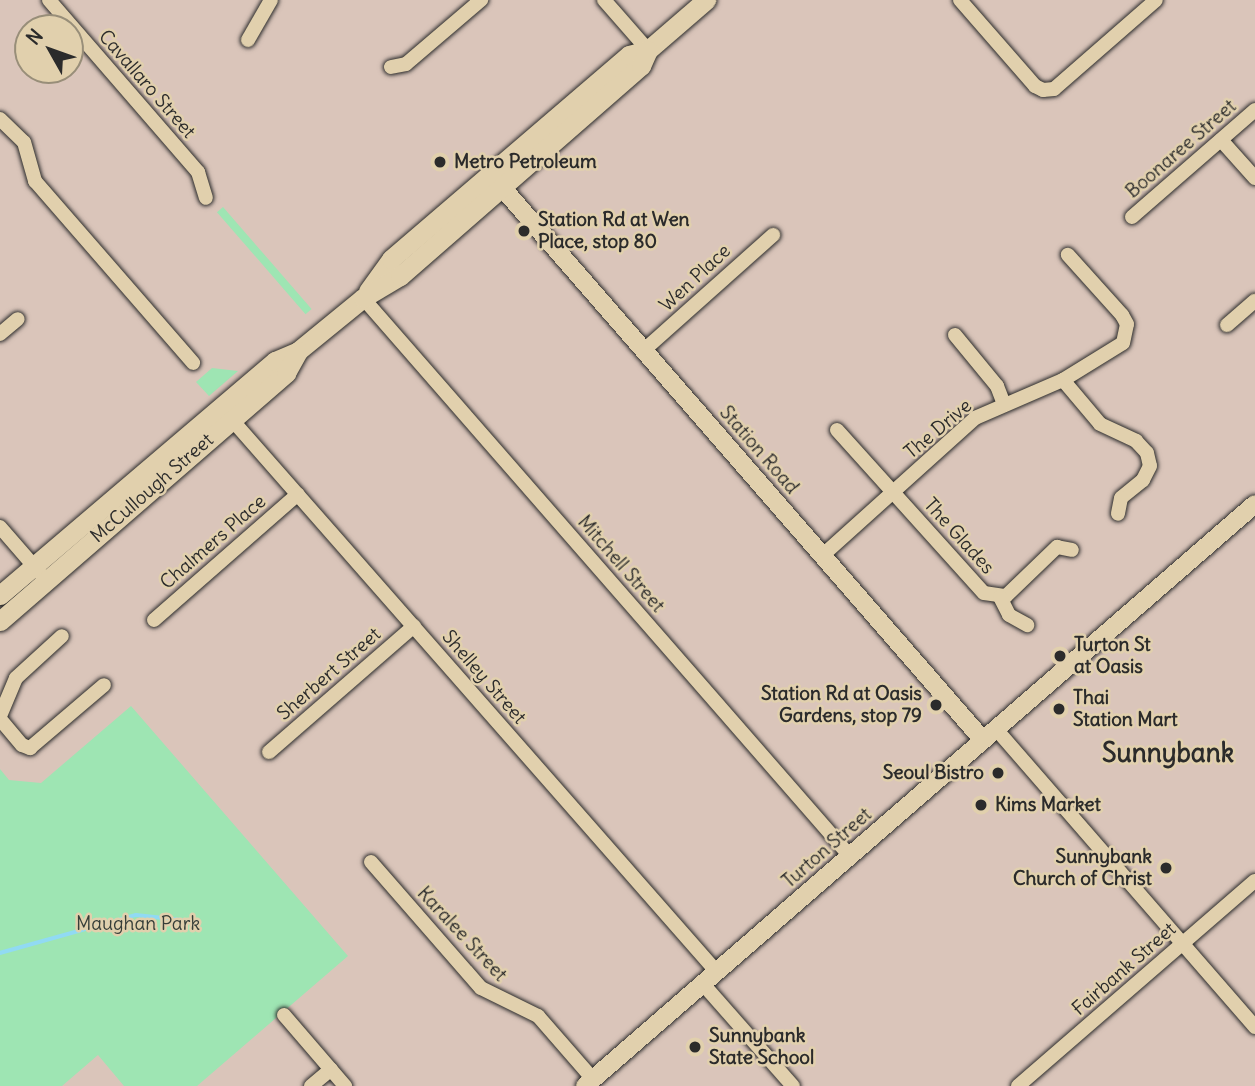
<!DOCTYPE html>
<html>
<head>
<meta charset="utf-8">
<style>
  body { margin:0 }
  #map { position:relative; width:1255px; height:1086px; overflow:hidden; background:#dac5ba; font-family:Delius,sans-serif }
  div>[style] { position:absolute }
  .green>* { inset:0; background:#9ee5b3; transform-origin:0 0 }
  .stream>* { height:3.5px; margin:-1.75px; padding:0 1.75px; transform-origin:1.75px; border-radius:1.75px; background:#91daf3 }
  .roads { filter:drop-shadow(0 0 2px #2b2b2b) drop-shadow(0 0 2px #2b2b2b) }
  .minor>* { height:14px; margin:-7px; padding:0 7px; transform-origin:7px; border-radius:7px; background:#e1d0ad }
  .tertiary>* { height:18px; margin:-9px; padding:0 9px; transform-origin:9px; border-radius:9px; background:#e1d0ad }
  .secondary>* { height:19px; margin:-9.5px; padding:0 9.5px; transform-origin:9.5px; border-radius:9.5px; background:#e1d0ad }
  .dots>* { width:19px; height:19px; translate:-50% -50%; box-sizing:border-box; border:4px solid #e1d0ad; border-radius:50% }
  span { translate:-50% -50%; white-space:nowrap; text-align:center; line-height:1.15; -webkit-text-stroke:5px #e1d0ad; paint-order:stroke }
  .street-label { font-size:19px; color:#2b2b2b }
  .poi-label { font-size:19px; color:#2b2b2b; font-weight:700 }
  .left { translate:0 -50%; text-align:left }
  .right { translate:-100% -50%; text-align:right }
  .park-label { font-size:19px; color:#363e39 }
  .district-label { font-size:26px; color:#2b2b2b; font-weight:700 }
  .north { position:absolute; left:14px; top:14px; width:70px; height:70px; box-sizing:border-box; background:#e1d0ad; border:2px solid #988e79; border-radius:50%; rotate:310deg; font-size:19px; font-weight:700; line-height:28px; text-align:center; color:#2b2b2b }
  .north::after { content:''; display:block; margin:auto; width:24px; height:32px; background:#2b2b2b; clip-path:polygon(50% 0,100% 100%,50% 72%,0 100%) }
</style>
</head>
<body>
<div id="map">
  <div class="green">
    <div style="left:223px;top:207px;width:135px;height:8px;rotate:49deg"></div>
    <div style="clip-path:polygon(212px 368px,238px 371px,209px 396px,196px 382px)"></div>
    <div style="clip-path:polygon(131px 706px,348px 956px,197px 1086px,124px 1086px,98px 1055px,62px 1086px,0 1086px,0 769px,9px 780px,41px 783px)"></div>
  </div>
  <div class="stream">
    <div style="left:0;top:953px;width:141px;rotate:-15.6deg"></div>
    <div style="left:136px;top:915px;width:55px;rotate:6.2deg"></div>
  </div>
  <div class="roads">
    <div class="minor">
      <div style="left:49px;top:0;width:228px;rotate:49.1deg"></div>
      <div style="left:198px;top:172px;width:27px;rotate:73deg"></div>
      <div style="left:604px;top:0;width:67px;rotate:48.7deg"></div>
      <div style="left:960px;top:0;width:114px;rotate:48.9deg"></div>
      <div style="left:1035px;top:86px;width:9px;rotate:27deg"></div>
      <div style="left:1043px;top:90px;width:11px;rotate:-5deg"></div>
      <div style="left:1054px;top:89px;width:135px;rotate:-41.1deg"></div>
      <div style="left:248px;top:40px;width:46px;rotate:-60.1deg"></div>
      <div style="left:391px;top:67px;width:15px;rotate:-11deg"></div>
      <div style="left:406px;top:64px;width:99px;rotate:-40.5deg"></div>
      <div style="left:0;top:119px;width:33px;rotate:44deg"></div>
      <div style="left:24px;top:142px;width:41px;rotate:74.2deg"></div>
      <div style="left:35px;top:181px;width:241px;rotate:49deg"></div>
      <div style="left:1221px;top:140px;width:51px;rotate:48.2deg"></div>
      <div style="left:1132px;top:217px;width:163px;rotate:-41deg"></div>
      <div style="left:363px;top:298px;width:741px;rotate:48.89deg"></div>
      <div style="left:1227px;top:325px;width:37px;rotate:-41deg"></div>
      <div style="left:0;top:334px;width:23px;rotate:-40deg"></div>
      <div style="left:955px;top:335px;width:66px;rotate:50.5deg"></div>
      <div style="left:997px;top:386px;width:19px;rotate:69deg"></div>
      <div style="left:644px;top:350px;width:173px;rotate:-41.7deg"></div>
      <div style="left:1063px;top:380px;width:57px;rotate:49.9deg"></div>
      <div style="left:1100px;top:424px;width:40px;rotate:25deg"></div>
      <div style="left:1136px;top:441px;width:16px;rotate:47deg"></div>
      <div style="left:1147px;top:453px;width:13px;rotate:77deg"></div>
      <div style="left:1150px;top:466px;width:16px;rotate:117deg"></div>
      <div style="left:1143px;top:480px;width:28px;rotate:141deg"></div>
      <div style="left:1121px;top:498px;width:16px;rotate:101deg"></div>
      <div style="left:226px;top:413px;width:744px;rotate:48.71deg"></div>
      <div style="left:837px;top:430px;width:219px;rotate:48deg"></div>
      <div style="left:984px;top:593px;width:22px;rotate:8deg"></div>
      <div style="left:1006px;top:596px;width:71px;rotate:-43.9deg"></div>
      <div style="left:1057px;top:547px;width:15px;rotate:11deg"></div>
      <div style="left:0;top:527px;width:61px;rotate:49deg"></div>
      <div style="left:823px;top:555px;width:205px;rotate:-42deg"></div>
      <div style="left:975px;top:418px;width:96px;rotate:-23.4deg"></div>
      <div style="left:1063px;top:380px;width:70px;rotate:-31.7deg"></div>
      <div style="left:1123px;top:343px;width:19px;rotate:-78deg"></div>
      <div style="left:1127px;top:324px;width:10px;rotate:-119deg"></div>
      <div style="left:1122px;top:315px;width:81px;rotate:-132deg"></div>
      <div style="left:1000px;top:597px;width:20px;rotate:63deg"></div>
      <div style="left:1009px;top:615px;width:21px;rotate:29deg"></div>
      <div style="left:154px;top:620px;width:191px;rotate:-41.2deg"></div>
      <div style="left:0;top:716px;width:41px;rotate:-67.2deg"></div>
      <div style="left:16px;top:678px;width:62px;rotate:-42.4deg"></div>
      <div style="left:0;top:719px;width:34px;rotate:50deg"></div>
      <div style="left:22px;top:745px;width:9px;rotate:21deg"></div>
      <div style="left:30px;top:748px;width:97px;rotate:-40.4deg"></div>
      <div style="left:996px;top:729px;width:395px;rotate:49deg"></div>
      <div style="left:269px;top:752px;width:192px;rotate:-41deg"></div>
      <div style="left:371px;top:862px;width:167px;rotate:48.9deg"></div>
      <div style="left:481px;top:988px;width:64px;rotate:26.2deg"></div>
      <div style="left:538px;top:1016px;width:84px;rotate:48.9deg"></div>
      <div style="left:703px;top:984px;width:136px;rotate:48.6deg"></div>
      <div style="left:284px;top:1015px;width:94px;rotate:49.3deg"></div>
      <div style="left:311px;top:1086px;width:26px;rotate:-40deg"></div>
      <div style="left:1018px;top:1086px;width:313px;rotate:-40.9deg"></div>
    </div>
    <div class="tertiary">
      <div style="left:493px;top:177px;width:746px;rotate:48.97deg"></div>
      <div style="left:585px;top:1086px;width:887px;rotate:-40.98deg"></div>
    </div>
    <div class="secondary">
      <div style="left:368px;top:291px;width:39px;rotate:-54deg"></div>
      <div style="left:391px;top:259px;width:313px;rotate:-40.6deg"></div>
      <div style="left:629px;top:55px;width:20px;rotate:-15deg"></div>
      <div style="left:648px;top:50px;width:77px;rotate:-40.8deg"></div>
      <div style="left:0;top:595px;width:361px;rotate:-40.4deg"></div>
      <div style="left:275px;top:361px;width:25px;rotate:-23deg"></div>
      <div style="left:298px;top:351px;width:84px;rotate:-39.2deg"></div>
      <div style="left:363px;top:298px;width:43px;rotate:-30.7deg"></div>
      <div style="left:400px;top:276px;width:320px;rotate:-41.1deg"></div>
      <div style="left:641px;top:66px;width:17px;rotate:-66deg"></div>
      <div style="left:0;top:621px;width:379px;rotate:-40.9deg"></div>
      <div style="left:286px;top:373px;width:25px;rotate:-61deg"></div>
    </div>
  </div>
  <div class="dots">
    <div style="left:440px;top:162px;background:#2b2b2b"></div>
    <div style="left:524px;top:231px;background:#2b2b2b"></div>
    <div style="left:1060px;top:656px;background:#2b2b2b"></div>
    <div style="left:936px;top:705px;background:#2b2b2b"></div>
    <div style="left:1059px;top:709px;background:#2b2b2b"></div>
    <div style="left:998px;top:773px;background:#2b2b2b"></div>
    <div style="left:981px;top:805px;background:#2b2b2b"></div>
    <div style="left:1166px;top:868px;background:#2b2b2b"></div>
    <div style="left:695px;top:1047px;background:#2b2b2b"></div>
  </div>
  <div class="street-label">
    <span style="left:147px;top:84px;rotate:49deg">Cavallaro Street</span>
    <span style="left:1181px;top:149px;rotate:-41deg">Boonaree Street</span>
    <span style="left:695px;top:278px;rotate:-43deg">Wen Place</span>
    <span style="left:938px;top:429px;rotate:-40deg">The Drive</span>
    <span style="left:759px;top:450px;rotate:49deg">Station Road</span>
    <span style="left:152px;top:488px;rotate:-41deg">McCullough Street</span>
    <span style="left:959px;top:536px;rotate:48deg">The Glades</span>
    <span style="left:213px;top:542px;rotate:-41deg">Chalmers Place</span>
    <span style="left:621px;top:564px;rotate:49deg">Mitchell Street</span>
    <span style="left:329px;top:674px;rotate:-41deg">Sherbert Street</span>
    <span style="left:484px;top:677px;rotate:49deg">Shelley Street</span>
    <span style="left:827px;top:848px;rotate:-41deg">Turton Street</span>
    <span style="left:462px;top:934px;rotate:47deg">Karalee Street</span>
    <span style="left:1124px;top:969px;rotate:-41deg">Fairbank Street</span>
  </div>
  <div class="poi-label">
    <span class="left" style="left:454px;top:162px">Metro Petroleum</span>
    <span class="left" style="left:538px;top:231px">Station Rd at Wen<br>Place, stop 80</span>
    <span class="left" style="left:1074px;top:656px">Turton St<br>at Oasis</span>
    <span class="right" style="left:922px;top:705px">Station Rd at Oasis<br>Gardens, stop 79</span>
    <span class="left" style="left:1073px;top:709px">Thai<br>Station Mart</span>
    <span class="right" style="left:984px;top:773px">Seoul Bistro</span>
    <span class="left" style="left:995px;top:805px">Kims Market</span>
    <span class="right" style="left:1152px;top:868px">Sunnybank<br>Church of Christ</span>
    <span class="left" style="left:709px;top:1047px">Sunnybank<br>State School</span>
  </div>
  <div class="park-label">
    <span style="left:138px;top:924px">Maughan Park</span>
  </div>
  <div class="district-label">
    <span style="left:1168px;top:753px">Sunnybank</span>
  </div>
  <div class="north">N</div>
</div>
</body>
</html>
